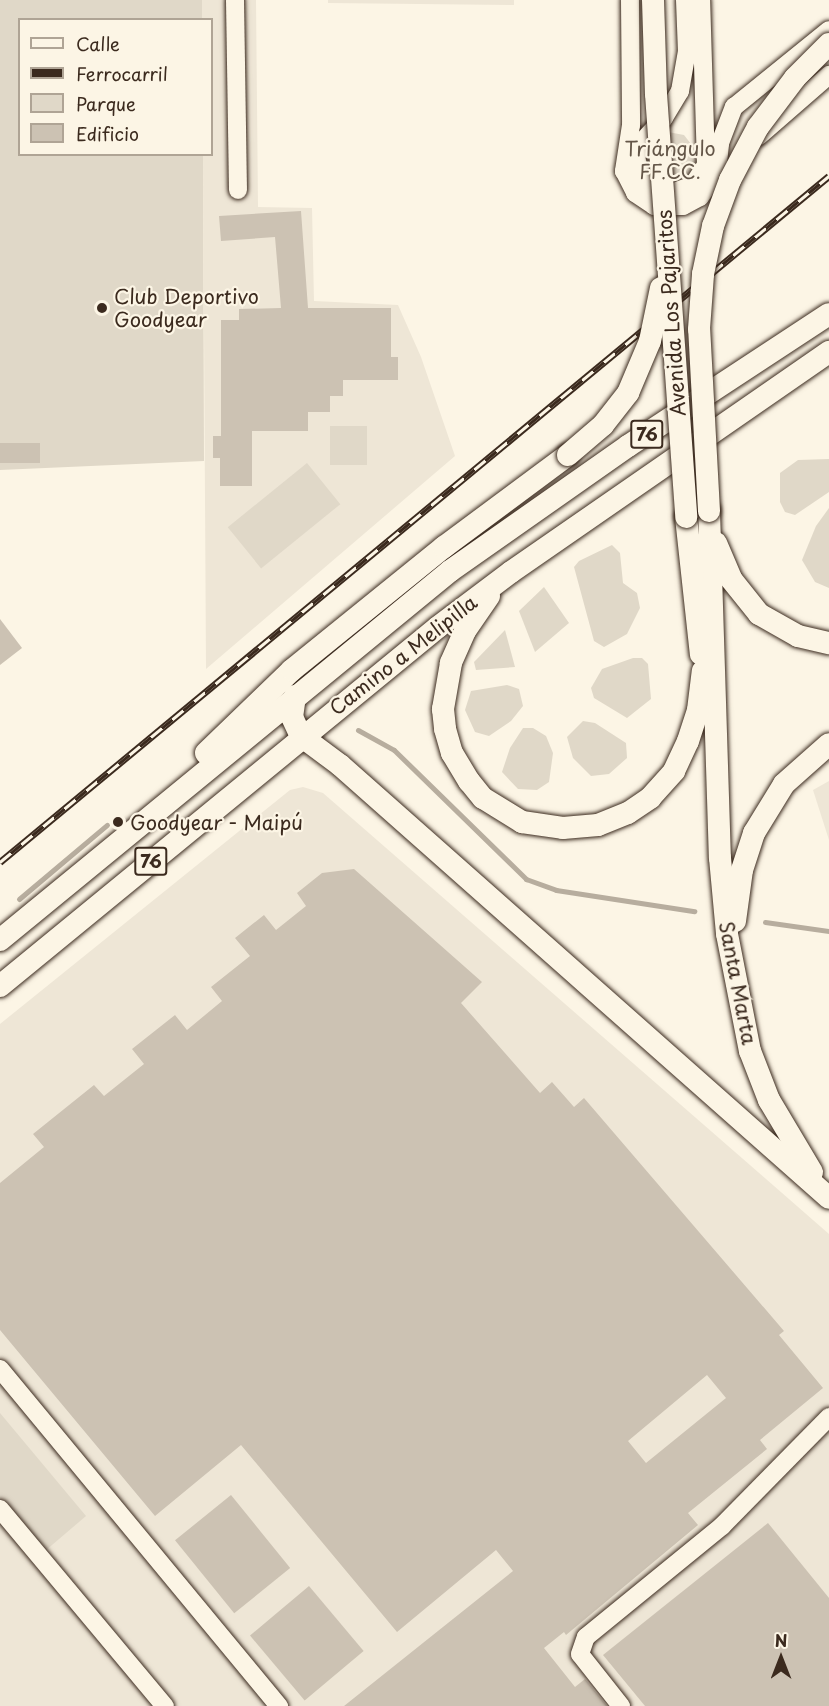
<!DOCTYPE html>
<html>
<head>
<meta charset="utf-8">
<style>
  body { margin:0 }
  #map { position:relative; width:829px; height:1706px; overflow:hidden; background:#fcf5e5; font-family:"Playpen Sans",sans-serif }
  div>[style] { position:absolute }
  .built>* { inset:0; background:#eee6d6 }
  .green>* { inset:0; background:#e0d8c8; transform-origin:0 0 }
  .stream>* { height:5px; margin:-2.5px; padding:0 2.5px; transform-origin:2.5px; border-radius:2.5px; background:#b7ad9e }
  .building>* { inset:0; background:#ccc2b3; transform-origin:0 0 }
  .roads { filter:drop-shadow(0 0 2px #3b2a1e) drop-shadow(0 0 2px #3b2a1e) }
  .minor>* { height:18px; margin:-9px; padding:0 9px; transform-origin:9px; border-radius:9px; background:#fcf5e5 }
  .major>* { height:22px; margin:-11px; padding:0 11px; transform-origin:11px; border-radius:11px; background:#fcf5e5 }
  .rail>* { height:7px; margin-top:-3.5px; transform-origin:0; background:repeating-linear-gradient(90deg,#fcf5e5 0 14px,#3b2a1e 0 28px); box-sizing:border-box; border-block:2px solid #3b2a1e }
  .bridges { filter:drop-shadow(0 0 2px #3b2a1e) drop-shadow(0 0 2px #3b2a1e) }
  .major-bridge>* { height:22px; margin:-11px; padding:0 11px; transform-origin:11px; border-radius:11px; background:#fcf5e5 }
  .dots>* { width:16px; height:16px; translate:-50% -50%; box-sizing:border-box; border:3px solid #fcf5e5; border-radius:50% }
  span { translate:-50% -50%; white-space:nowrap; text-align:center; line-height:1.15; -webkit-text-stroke:4.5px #fcf5e5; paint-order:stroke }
  .shield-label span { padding:2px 4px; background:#fcf5e5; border:2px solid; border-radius:4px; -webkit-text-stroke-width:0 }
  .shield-label { font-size:18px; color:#3b2a1e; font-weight:700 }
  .park-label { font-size:20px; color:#645648 }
  .poi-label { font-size:20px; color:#3b2a1e }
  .left { translate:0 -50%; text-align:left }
  .street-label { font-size:20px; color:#3b2a1e }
  .legend { position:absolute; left:18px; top:18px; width:195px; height:138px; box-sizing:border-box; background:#fcf5e5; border:2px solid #afa495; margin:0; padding:8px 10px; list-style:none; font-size:18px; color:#3b2a1e }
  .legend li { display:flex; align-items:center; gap:12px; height:30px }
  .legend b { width:30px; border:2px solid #afa495 }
  .north { position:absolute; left:751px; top:1628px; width:60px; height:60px; -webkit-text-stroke:4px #fcf5e5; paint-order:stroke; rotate:0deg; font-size:16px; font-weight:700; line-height:24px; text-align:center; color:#3b2a1e }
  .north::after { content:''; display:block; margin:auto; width:21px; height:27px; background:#3b2a1e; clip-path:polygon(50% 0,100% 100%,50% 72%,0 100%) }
</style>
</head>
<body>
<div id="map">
  <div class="built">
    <div style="clip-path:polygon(202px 0,256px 0,258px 207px,312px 208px,314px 301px,398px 305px,421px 357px,455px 456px,206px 669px,203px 155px,212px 154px,212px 20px,202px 19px)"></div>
    <div style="clip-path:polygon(328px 0,514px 0,514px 5px,328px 3px)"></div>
    <div style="clip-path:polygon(829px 781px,829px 840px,813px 790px)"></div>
    <div style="clip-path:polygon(303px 787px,323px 793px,829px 1234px,829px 1706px,0 1706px,0 1024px,290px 790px)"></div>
  </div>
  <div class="green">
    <div style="clip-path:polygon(0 0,202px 0,202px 19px,20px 20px,20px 154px,203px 155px,204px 461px,0 470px)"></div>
    <div style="clip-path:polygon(668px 132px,684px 135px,698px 153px,697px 169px,681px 186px,645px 174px,644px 150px)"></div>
    <div style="left:330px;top:426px;width:37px;height:39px"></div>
    <div style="clip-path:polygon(829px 459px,829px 492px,795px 515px,785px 512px,780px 502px,780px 473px,798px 460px)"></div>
    <div style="left:307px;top:463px;width:53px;height:102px;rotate:51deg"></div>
    <div style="clip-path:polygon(829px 508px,829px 588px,815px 582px,802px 560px,816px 526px)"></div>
    <div style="clip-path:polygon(612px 545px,620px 553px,623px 583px,637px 593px,640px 608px,627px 634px,604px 647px,594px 641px,574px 567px,579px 561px)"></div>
    <div style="clip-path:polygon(544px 587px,569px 623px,535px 652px,519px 611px)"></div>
    <div style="clip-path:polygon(505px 630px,515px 667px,476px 670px,474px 662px)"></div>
    <div style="clip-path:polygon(633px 658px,642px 658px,648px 664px,651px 699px,627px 718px,594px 698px,591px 688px,602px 669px)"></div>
    <div style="clip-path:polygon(507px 685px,519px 689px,523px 706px,511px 721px,489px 736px,475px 732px,465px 710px,471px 691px)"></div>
    <div style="clip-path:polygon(583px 721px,595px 723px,626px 743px,627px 758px,609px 774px,591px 776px,573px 758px,567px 737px)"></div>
    <div style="clip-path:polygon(523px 728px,533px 728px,546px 736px,553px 753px,549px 782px,537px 790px,518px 789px,502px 772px,510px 748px)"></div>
    <div style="clip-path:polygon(0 1413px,86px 1516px,45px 1551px,0 1498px)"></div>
  </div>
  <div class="stream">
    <div style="left:358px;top:730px;width:41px;rotate:29.1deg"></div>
    <div style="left:394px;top:750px;width:185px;rotate:44.3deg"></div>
    <div style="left:526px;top:879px;width:32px;rotate:20deg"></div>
    <div style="left:556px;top:890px;width:140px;rotate:8.7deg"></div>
    <div style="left:19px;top:899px;width:115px;rotate:-40.1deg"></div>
    <div style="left:765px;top:922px;width:65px;rotate:8deg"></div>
  </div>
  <div class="building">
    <div style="clip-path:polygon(301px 211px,308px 308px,391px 308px,391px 357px,398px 357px,398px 380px,343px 380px,343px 396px,330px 396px,330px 412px,308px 412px,308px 431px,252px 431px,252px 486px,220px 486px,220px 458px,213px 458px,213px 436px,221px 436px,221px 320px,239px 320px,239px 309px,281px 308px,275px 237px,221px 241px,219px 216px)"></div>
    <div style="left:0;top:443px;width:40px;height:20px"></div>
    <div style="clip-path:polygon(0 619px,22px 648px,0 665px)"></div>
    <div style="clip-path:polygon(evenodd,354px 869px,482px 982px,461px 1003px,540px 1093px,552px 1082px,574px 1107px,584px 1098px,784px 1331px,779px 1335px,823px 1388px,760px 1440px,767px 1449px,688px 1513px,698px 1525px,566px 1635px,564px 1632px,544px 1648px,575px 1687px,585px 1679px,607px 1706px,344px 1706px,513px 1571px,496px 1550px,397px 1632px,241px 1445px,155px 1516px,0 1330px,0 1183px,44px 1147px,33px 1134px,94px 1085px,104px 1096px,144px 1064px,132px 1049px,175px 1015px,187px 1030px,222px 1001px,211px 987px,250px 956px,235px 938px,264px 915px,276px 930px,306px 906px,297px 893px,322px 873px,354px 869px,707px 1375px,726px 1398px,646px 1463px,628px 1441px,707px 1375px)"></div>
    <div style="left:231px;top:1495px;width:94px;height:72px;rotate:51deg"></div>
    <div style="clip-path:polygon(768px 1523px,829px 1598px,829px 1706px,645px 1706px,603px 1655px)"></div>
    <div style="left:309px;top:1586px;width:85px;height:77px;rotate:50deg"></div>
  </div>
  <div class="roads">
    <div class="minor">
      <div style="left:235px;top:0;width:190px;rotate:89.1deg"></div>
      <div style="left:630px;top:0;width:125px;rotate:89.5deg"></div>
      <div style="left:631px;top:125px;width:47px;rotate:98.7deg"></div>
      <div style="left:624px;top:171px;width:25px;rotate:63deg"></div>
      <div style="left:635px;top:193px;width:23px;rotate:34deg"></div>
      <div style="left:654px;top:206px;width:29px"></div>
      <div style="left:683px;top:206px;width:19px;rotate:-28deg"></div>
      <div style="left:700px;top:197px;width:29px;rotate:-55deg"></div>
      <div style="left:717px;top:173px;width:30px;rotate:-84deg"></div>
      <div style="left:720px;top:143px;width:39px;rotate:-69deg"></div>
      <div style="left:734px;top:107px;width:122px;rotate:-39deg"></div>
      <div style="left:685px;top:0;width:51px;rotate:87.8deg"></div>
      <div style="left:687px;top:51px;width:41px;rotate:99.9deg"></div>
      <div style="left:680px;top:91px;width:31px;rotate:121deg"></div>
      <div style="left:664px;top:118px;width:33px;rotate:133deg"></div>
      <div style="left:642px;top:142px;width:17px;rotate:111deg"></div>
      <div style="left:636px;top:158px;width:24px;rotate:73deg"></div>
      <div style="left:643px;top:181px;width:14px;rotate:45deg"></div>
      <div style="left:653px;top:191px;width:14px;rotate:17deg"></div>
      <div style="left:666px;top:195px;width:29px;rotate:-20deg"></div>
      <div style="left:693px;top:185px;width:24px;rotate:-57deg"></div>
      <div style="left:706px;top:165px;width:165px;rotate:-91.7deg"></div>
      <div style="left:759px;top:136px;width:93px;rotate:-41.1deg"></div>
      <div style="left:0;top:1369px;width:438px;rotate:50.4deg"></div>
      <div style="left:0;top:1509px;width:257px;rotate:50.1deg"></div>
      <div style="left:621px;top:1706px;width:66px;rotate:-128.3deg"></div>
      <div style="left:580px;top:1654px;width:18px;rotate:-71deg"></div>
      <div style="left:586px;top:1637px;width:176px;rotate:-39.2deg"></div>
      <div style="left:722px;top:1526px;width:153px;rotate:-45.5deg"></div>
    </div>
    <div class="major">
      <div style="left:709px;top:511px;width:347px;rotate:88.2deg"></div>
      <div style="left:720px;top:858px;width:76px;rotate:84.7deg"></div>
      <div style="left:727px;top:934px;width:119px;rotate:78.9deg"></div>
      <div style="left:750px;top:1051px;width:53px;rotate:68.8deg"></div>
      <div style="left:769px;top:1100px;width:84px;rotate:59.2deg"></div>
      <div style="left:686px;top:517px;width:138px;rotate:83.8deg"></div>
      <div style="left:716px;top:543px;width:39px;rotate:67deg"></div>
      <div style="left:731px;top:579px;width:45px;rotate:51.3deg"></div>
      <div style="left:759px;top:614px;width:45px;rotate:29.4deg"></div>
      <div style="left:798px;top:636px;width:32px;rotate:13deg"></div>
      <div style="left:489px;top:596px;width:42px;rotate:124.4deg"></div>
      <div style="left:465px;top:631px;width:35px;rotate:114deg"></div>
      <div style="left:451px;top:663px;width:47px;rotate:99.9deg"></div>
      <div style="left:443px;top:709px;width:20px;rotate:84deg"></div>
      <div style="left:445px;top:729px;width:25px;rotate:74deg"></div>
      <div style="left:452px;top:753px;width:33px;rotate:59deg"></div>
      <div style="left:469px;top:781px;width:22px;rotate:51deg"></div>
      <div style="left:483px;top:798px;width:46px;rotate:31.6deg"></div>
      <div style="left:522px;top:822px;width:41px;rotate:8.3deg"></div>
      <div style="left:563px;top:828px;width:35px;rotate:-5deg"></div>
      <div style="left:598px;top:825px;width:32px;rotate:-22deg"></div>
      <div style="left:628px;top:813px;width:27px;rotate:-34deg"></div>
      <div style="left:650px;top:798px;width:36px;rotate:-48deg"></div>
      <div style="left:674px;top:771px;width:33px;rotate:-65deg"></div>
      <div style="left:688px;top:741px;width:33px;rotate:-72deg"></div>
      <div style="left:698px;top:710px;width:39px;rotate:-83deg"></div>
      <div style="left:295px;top:696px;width:21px;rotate:98deg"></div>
      <div style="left:292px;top:717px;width:21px;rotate:65deg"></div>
      <div style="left:301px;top:736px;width:49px;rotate:36.6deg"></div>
      <div style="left:340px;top:765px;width:653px;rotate:41.52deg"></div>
      <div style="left:206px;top:753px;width:120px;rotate:-44deg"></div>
      <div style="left:292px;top:670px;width:196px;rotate:-39deg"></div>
      <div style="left:444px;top:547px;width:154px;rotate:-36.6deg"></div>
      <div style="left:735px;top:921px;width:51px;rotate:-82.2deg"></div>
      <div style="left:742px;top:870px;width:39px;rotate:-72deg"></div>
      <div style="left:754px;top:833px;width:57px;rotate:-58.5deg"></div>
      <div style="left:784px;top:784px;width:60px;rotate:-41.6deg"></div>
      <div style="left:0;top:940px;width:582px;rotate:-39.35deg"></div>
      <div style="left:450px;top:571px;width:218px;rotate:-35.1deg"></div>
      <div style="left:628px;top:446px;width:240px;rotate:-33.3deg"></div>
      <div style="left:0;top:986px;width:566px;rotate:-39.34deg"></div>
      <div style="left:438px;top:627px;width:91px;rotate:-37deg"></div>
      <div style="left:511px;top:572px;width:387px;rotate:-34.7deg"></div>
    </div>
  </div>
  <div class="rail">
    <div style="left:0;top:862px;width:1076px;rotate:-39.61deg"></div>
  </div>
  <div class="bridges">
    <div class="major-bridge">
      <div style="left:653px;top:0;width:94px;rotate:88.2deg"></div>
      <div style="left:656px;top:94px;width:424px;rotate:85.9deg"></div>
      <div style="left:568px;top:455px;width:46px;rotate:-40.6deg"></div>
      <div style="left:603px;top:425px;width:41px;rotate:-52deg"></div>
      <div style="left:628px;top:393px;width:56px;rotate:-67.1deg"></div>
      <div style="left:650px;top:341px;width:54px;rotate:-78.3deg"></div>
      <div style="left:709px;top:511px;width:182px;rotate:-93.1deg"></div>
      <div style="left:699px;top:329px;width:55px;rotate:-85.8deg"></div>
      <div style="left:703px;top:274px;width:49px;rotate:-78.2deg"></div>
      <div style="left:713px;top:226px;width:49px;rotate:-69.7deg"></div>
      <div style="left:730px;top:180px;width:60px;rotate:-62.2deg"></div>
      <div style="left:758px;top:127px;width:61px;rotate:-52.9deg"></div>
      <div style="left:795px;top:78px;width:48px;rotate:-45deg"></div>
    </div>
  </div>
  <div class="dots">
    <div style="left:102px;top:308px;background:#3b2a1e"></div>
    <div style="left:118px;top:822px;background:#3b2a1e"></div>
  </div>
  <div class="shield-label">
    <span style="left:647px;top:434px">76</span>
    <span style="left:151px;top:861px">76</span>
  </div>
  <div class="park-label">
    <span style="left:670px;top:160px">Triángulo<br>FF.CC.</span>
  </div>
  <div class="poi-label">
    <span class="left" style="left:114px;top:308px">Club Deportivo<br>Goodyear</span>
    <span class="left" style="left:130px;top:822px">Goodyear - Maipú</span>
  </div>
  <div class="street-label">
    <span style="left:671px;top:313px;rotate:-94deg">Avenida Los Pajaritos</span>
    <span style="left:403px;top:655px;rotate:-38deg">Camino a Melipilla</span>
    <span style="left:738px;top:983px;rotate:79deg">Santa Marta</span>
  </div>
  <ul class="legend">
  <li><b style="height:8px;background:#fcf5e5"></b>Calle</li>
  <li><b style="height:8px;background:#3b2a1e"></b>Ferrocarril</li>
  <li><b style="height:16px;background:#e0d8c8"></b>Parque</li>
  <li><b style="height:16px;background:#ccc2b3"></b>Edificio</li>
  </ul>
  <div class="north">N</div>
</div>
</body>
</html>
